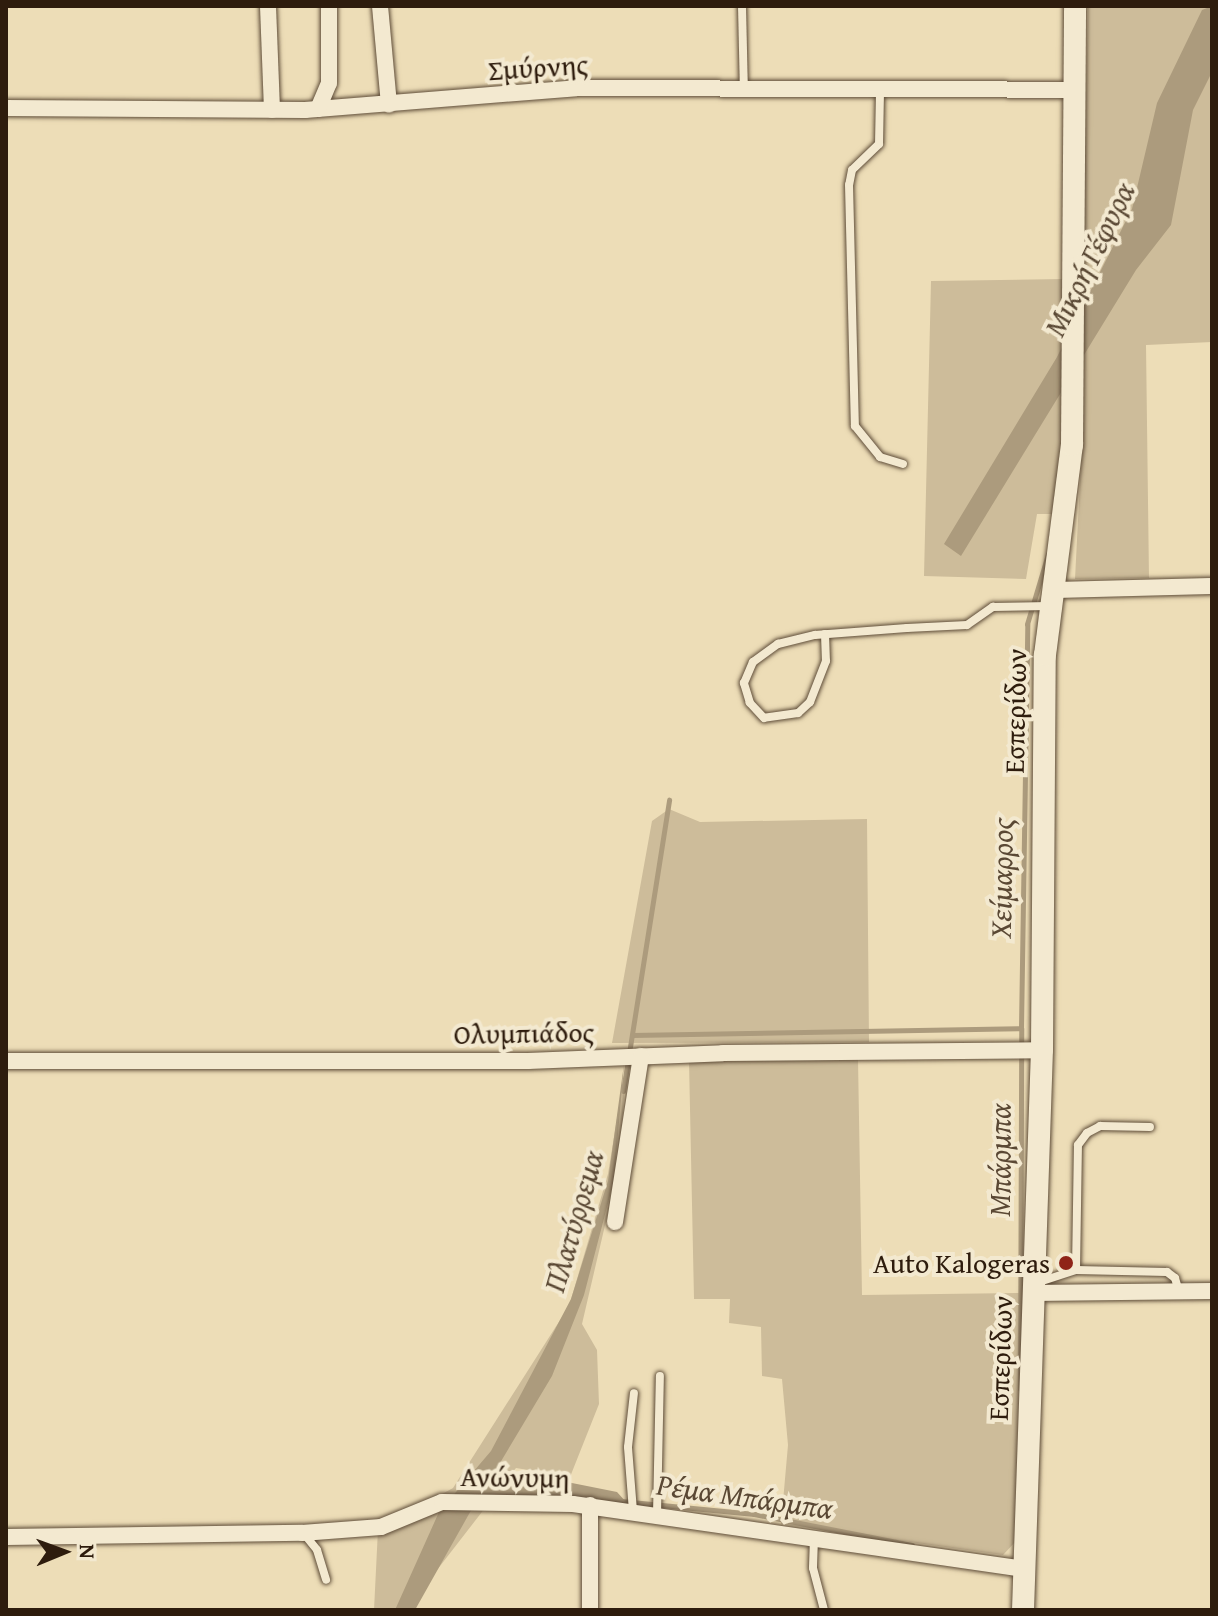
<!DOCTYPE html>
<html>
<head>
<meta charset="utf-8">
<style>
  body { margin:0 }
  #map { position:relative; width:1218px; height:1616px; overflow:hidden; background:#edddb7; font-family:"Gentium Book Plus",serif }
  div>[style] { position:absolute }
  .green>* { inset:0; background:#cdbc9a }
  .water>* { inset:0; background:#ac9b7d }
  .stream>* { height:5px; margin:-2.5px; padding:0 2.5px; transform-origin:2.5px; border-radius:2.5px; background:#ac9b7d }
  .roads { filter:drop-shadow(0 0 2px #5e4c38) drop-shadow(0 0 2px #5e4c38) }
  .lane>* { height:8px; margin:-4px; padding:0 4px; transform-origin:4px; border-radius:4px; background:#f3e9d0 }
  .street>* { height:16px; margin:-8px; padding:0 8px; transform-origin:8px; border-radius:8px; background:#f3e9d0 }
  .secondary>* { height:22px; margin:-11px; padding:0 11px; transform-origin:11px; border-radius:11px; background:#f3e9d0 }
  .dots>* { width:22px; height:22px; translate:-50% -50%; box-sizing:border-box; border:4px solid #f3e9d0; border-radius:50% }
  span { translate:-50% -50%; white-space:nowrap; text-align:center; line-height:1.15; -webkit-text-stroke:8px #f3e9d0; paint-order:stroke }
  .street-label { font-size:28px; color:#2e1c0d }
  .poi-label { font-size:28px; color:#2e1c0d }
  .right { translate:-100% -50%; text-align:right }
  .water-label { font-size:30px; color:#5a4834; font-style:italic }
  .frame { position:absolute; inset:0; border:8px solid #2e1c0d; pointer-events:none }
  .north { position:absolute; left:24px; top:1512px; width:80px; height:80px; -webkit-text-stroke:6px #f3e9d0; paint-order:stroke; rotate:89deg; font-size:22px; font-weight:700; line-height:32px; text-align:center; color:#2e1c0d }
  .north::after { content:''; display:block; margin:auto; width:28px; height:36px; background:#2e1c0d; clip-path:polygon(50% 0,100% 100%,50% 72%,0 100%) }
</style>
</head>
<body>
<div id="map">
  <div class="green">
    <div style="clip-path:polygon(1088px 6px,1212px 6px,1212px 342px,1146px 345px,1149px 578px,1075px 579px,1082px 442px,1059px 514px,1037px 514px,1026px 579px,924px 576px,931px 281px,1065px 279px,1083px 244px)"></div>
    <div style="clip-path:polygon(669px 809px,700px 822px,867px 819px,869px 1042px,612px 1043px,652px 821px)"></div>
    <div style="clip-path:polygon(858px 1059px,862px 1295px,1023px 1293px,1017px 1540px,1003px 1555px,781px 1524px,788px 1445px,782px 1379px,762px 1376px,761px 1327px,729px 1323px,730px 1299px,694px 1299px,689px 1061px)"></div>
    <div style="clip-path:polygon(626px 1063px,620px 1161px,582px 1324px,597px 1350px,599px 1404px,570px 1477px,516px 1468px,406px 1610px,374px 1610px,378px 1529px,453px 1488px,569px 1306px,608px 1174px)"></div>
  </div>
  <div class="water">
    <div style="clip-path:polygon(1212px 6px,1212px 72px,1193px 110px,1171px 225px,1136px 270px,961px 556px,944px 544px,1057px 357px,1132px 209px,1157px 103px,1202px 10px)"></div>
    <div style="clip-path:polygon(624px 1064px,614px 1180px,584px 1295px,552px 1376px,497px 1468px,617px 1492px,626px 1502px,561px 1495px,478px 1498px,415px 1610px,395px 1610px,439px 1512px,491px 1451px,571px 1299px,608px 1181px)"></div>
  </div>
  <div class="stream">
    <div style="left:632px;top:1035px;width:389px;rotate:-1deg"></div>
    <div style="left:1021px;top:1028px;width:404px;rotate:-89.1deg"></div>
    <div style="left:1027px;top:624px;width:73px;rotate:-73.3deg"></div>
    <div style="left:623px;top:1091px;width:295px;rotate:-81deg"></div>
    <div style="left:1020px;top:1389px;width:361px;rotate:-89.8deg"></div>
    <div style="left:590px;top:1498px;width:165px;rotate:5.6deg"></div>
    <div style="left:754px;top:1514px;width:161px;rotate:11.1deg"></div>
  </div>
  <div class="roads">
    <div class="lane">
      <div style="left:742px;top:6px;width:86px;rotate:88.7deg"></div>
      <div style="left:880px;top:92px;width:52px;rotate:91.1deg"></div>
      <div style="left:879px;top:144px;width:37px;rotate:136deg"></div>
      <div style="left:852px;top:170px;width:15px;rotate:101deg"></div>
      <div style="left:849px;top:185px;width:241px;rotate:88.6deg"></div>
      <div style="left:855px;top:426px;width:40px;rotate:51deg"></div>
      <div style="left:880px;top:457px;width:24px;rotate:17deg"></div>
      <div style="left:825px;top:634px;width:27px;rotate:88deg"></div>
      <div style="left:826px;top:661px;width:44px;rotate:111.3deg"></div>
      <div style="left:810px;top:702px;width:16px;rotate:137deg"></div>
      <div style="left:798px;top:713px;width:34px;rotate:172deg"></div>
      <div style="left:764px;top:718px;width:21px;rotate:-133deg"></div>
      <div style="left:750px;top:703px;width:21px;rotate:-107deg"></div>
      <div style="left:744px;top:683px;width:23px;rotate:-67deg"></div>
      <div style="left:753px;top:662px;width:31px;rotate:-36deg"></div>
      <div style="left:778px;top:644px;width:38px;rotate:-14deg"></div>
      <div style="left:815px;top:635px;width:92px;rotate:-4.4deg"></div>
      <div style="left:907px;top:628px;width:60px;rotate:-2.9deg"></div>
      <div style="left:967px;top:625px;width:32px;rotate:-35deg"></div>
      <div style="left:993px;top:607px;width:56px;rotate:-1deg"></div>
      <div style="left:1076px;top:1270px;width:91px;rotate:1.3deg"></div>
      <div style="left:1167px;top:1272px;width:10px;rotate:37deg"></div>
      <div style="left:1175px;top:1278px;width:15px;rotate:74deg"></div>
      <div style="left:1036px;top:1283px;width:42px;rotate:-18deg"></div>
      <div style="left:1076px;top:1270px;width:125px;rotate:-89.1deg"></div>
      <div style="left:1078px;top:1145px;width:15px;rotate:-53deg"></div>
      <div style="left:1087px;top:1133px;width:15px;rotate:-28deg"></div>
      <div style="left:1100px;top:1126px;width:50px;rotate:1.1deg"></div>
      <div style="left:633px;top:1511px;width:64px;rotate:-94.5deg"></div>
      <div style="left:628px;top:1447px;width:54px;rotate:-83.7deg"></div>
      <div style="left:657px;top:1514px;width:138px;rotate:-88.8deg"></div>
      <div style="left:305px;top:1535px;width:19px;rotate:51deg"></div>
      <div style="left:317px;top:1550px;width:31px;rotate:73deg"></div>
      <div style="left:814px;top:1538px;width:30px;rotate:92deg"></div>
      <div style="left:813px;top:1568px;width:43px;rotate:75.3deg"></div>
    </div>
    <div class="street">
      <div style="left:268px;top:6px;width:104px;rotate:87.8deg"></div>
      <div style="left:380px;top:6px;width:99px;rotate:84.8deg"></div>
      <div style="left:6px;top:108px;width:299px;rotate:0.4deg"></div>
      <div style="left:305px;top:110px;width:272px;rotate:-4.6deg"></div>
      <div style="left:576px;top:88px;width:498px;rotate:0.2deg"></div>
      <div style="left:318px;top:109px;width:28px;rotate:-67deg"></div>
      <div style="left:329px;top:83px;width:77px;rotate:-90deg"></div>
      <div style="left:1054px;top:590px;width:158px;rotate:-1.5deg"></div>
      <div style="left:6px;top:1061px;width:522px"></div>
      <div style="left:528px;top:1061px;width:195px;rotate:-2.3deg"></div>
      <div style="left:723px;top:1053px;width:319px;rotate:-0.5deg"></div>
      <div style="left:615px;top:1222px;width:168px;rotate:-81.1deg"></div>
      <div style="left:1032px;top:1293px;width:180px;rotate:-0.6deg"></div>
      <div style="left:590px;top:1505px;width:105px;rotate:90deg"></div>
      <div style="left:6px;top:1537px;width:296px;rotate:-0.8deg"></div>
      <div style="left:302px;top:1533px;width:79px;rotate:-4.3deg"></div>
      <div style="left:381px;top:1527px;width:66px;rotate:-22.3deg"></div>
      <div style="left:442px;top:1502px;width:131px;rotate:0.9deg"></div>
      <div style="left:573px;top:1504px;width:456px;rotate:8.2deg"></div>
    </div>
    <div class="secondary">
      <div style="left:1023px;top:1610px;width:560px;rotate:-88.06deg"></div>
      <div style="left:1042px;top:1050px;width:395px;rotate:-89.6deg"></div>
      <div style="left:1045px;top:655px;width:212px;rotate:-82.7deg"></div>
      <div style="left:1072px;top:445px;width:439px;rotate:-89.6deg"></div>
    </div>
  </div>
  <div class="dots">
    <div style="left:1066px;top:1263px;background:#8f2418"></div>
  </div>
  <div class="street-label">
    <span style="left:538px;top:67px;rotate:-4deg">Σμύρνης</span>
    <span style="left:1015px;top:711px;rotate:-89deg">Εσπερίδων</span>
    <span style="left:524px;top:1033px;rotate:-1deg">Ολυμπιάδος</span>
    <span style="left:1000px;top:1358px;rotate:-88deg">Εσπερίδων</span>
    <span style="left:515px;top:1477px;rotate:1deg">Ανώνυμη</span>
  </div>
  <div class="poi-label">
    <span class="right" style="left:1050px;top:1263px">Auto Kalogeras</span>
  </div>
  <div class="water-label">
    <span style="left:1089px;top:259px;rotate:-64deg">Μικρή Γέφυρα</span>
    <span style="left:1001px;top:878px;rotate:-89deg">Χείμαρρος</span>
    <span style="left:999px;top:1160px;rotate:-90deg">Μπάρμπα</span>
    <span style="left:573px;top:1221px;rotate:-74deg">Πλατύρρεμα</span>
    <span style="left:745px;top:1496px;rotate:8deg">Ρέμα Μπάρμπα</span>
  </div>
  <div class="frame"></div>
  <div class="north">N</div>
</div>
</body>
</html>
